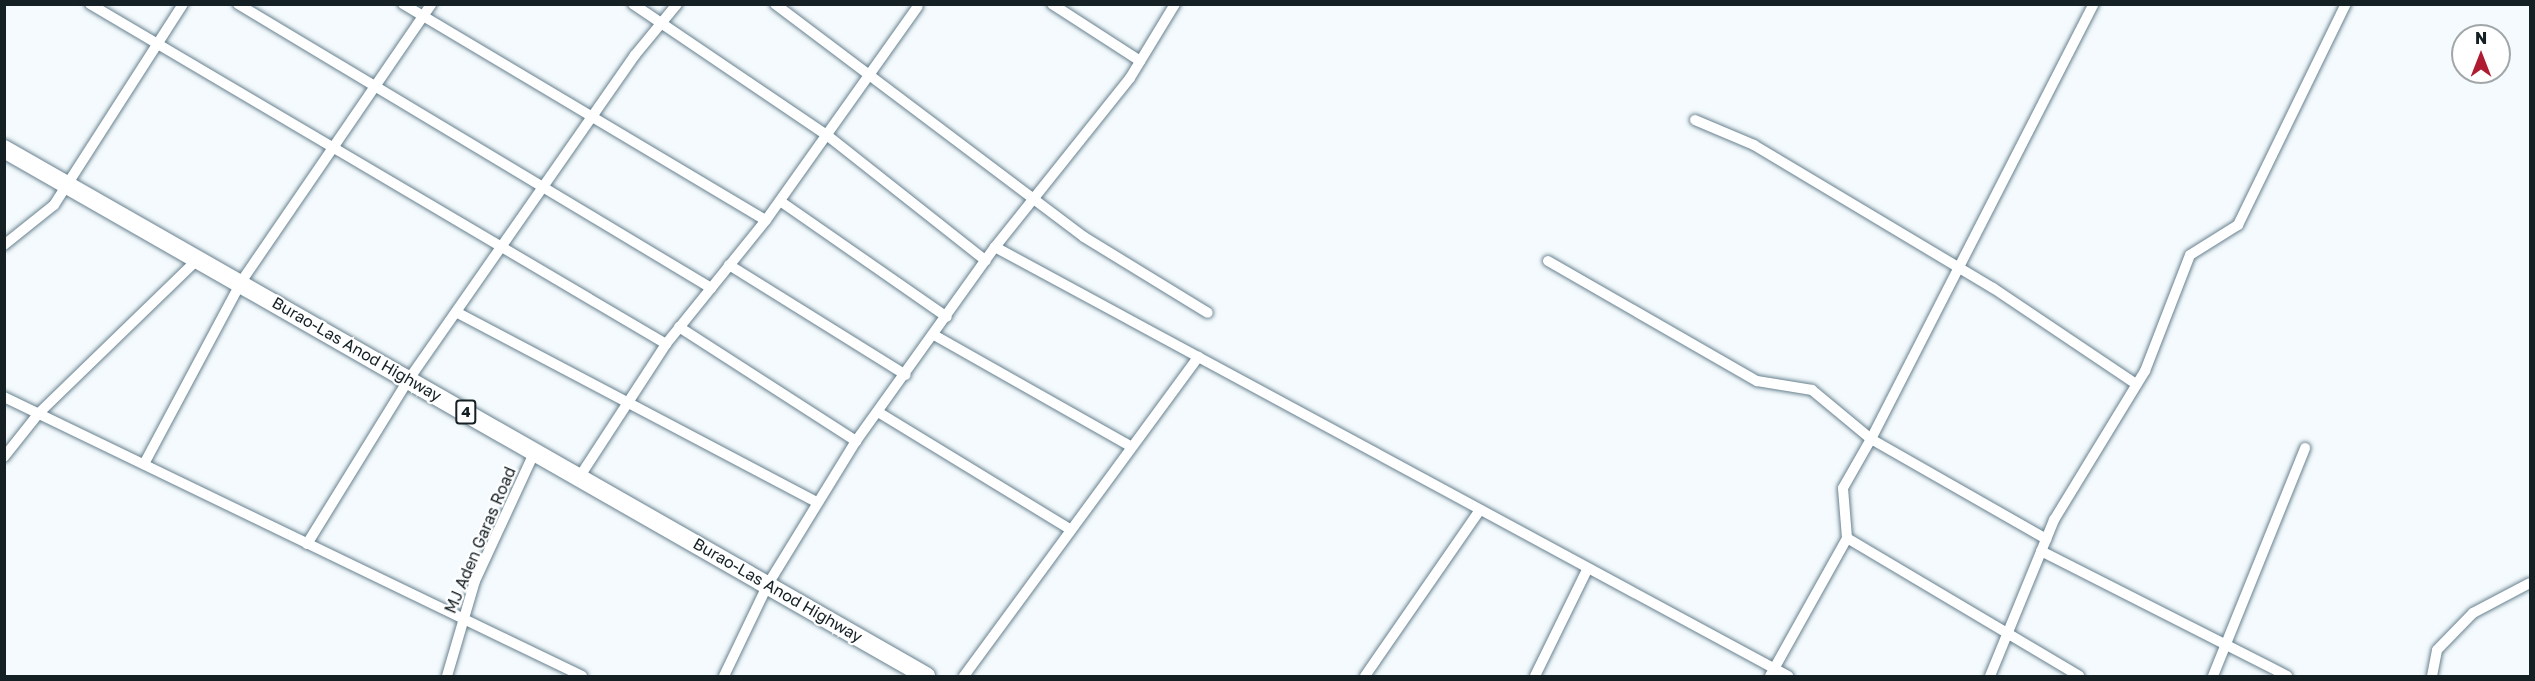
<!DOCTYPE html>
<html>
<head>
<meta charset="utf-8">
<style>
  body { margin:0 }
  #map { position:relative; width:2535px; height:681px; overflow:hidden; background:#f4fafd; font-family:"Golos Text",sans-serif }
  div>[style] { position:absolute }
  .roads { filter:drop-shadow(0 0 2px #67818f) drop-shadow(0 0 2px #67818f) }
  .street>* { height:10px; margin:-5px; padding:0 5px; transform-origin:5px; border-radius:5px; background:#fff }
  .highway>* { height:18px; margin:-9px; padding:0 9px; transform-origin:9px; border-radius:9px; background:#fff }
  span { translate:-50% -50%; white-space:nowrap; text-align:center; line-height:1.15; -webkit-text-stroke:4.5px #fff; paint-order:stroke }
  .shield-label span { padding:2px 4px; background:#fff; border:2px solid; border-radius:4px; -webkit-text-stroke-width:0 }
  .shield-label { font-size:15px; color:#152025; font-weight:700 }
  .street-label { font-size:16px; color:#152025 }
  .frame { position:absolute; inset:0; border:6px solid #152025; pointer-events:none }
  .north { position:absolute; left:2451px; top:24px; width:60px; height:60px; box-sizing:border-box; background:#fff; border:2px solid #a1a6a8; border-radius:50%; rotate:0deg; font-size:16px; font-weight:700; line-height:24px; text-align:center; color:#152025 }
  .north::after { content:''; display:block; margin:auto; width:21px; height:27px; background:#af1c31; clip-path:polygon(50% 0,100% 100%,50% 72%,0 100%) }
</style>
</head>
<body>
<div id="map">
  <div class="roads">
    <div class="street">
      <div style="left:90px;top:4px;width:669px;rotate:30.55deg"></div>
      <div style="left:238px;top:4px;width:552px;rotate:30.98deg"></div>
      <div style="left:403px;top:4px;width:422px;rotate:30.8deg"></div>
      <div style="left:633px;top:4px;width:235px;rotate:34.1deg"></div>
      <div style="left:828px;top:136px;width:201px;rotate:38.3deg"></div>
      <div style="left:775px;top:4px;width:387px;rotate:37deg"></div>
      <div style="left:1084px;top:237px;width:145px;rotate:31.5deg"></div>
      <div style="left:1052px;top:4px;width:105px;rotate:32.9deg"></div>
      <div style="left:1695px;top:120px;width:64px;rotate:23deg"></div>
      <div style="left:1754px;top:145px;width:279px;rotate:30.9deg"></div>
      <div style="left:1993px;top:288px;width:172px;rotate:33.9deg"></div>
      <div style="left:780px;top:201px;width:203px;rotate:34.8deg"></div>
      <div style="left:4px;top:245px;width:64px;rotate:-38.7deg"></div>
      <div style="left:54px;top:205px;width:239px;rotate:-57.3deg"></div>
      <div style="left:995px;top:247px;width:902px;rotate:28.41deg"></div>
      <div style="left:1548px;top:261px;width:241px;rotate:29.9deg"></div>
      <div style="left:1757px;top:381px;width:56px;rotate:9.3deg"></div>
      <div style="left:1812px;top:390px;width:77px;rotate:39.7deg"></div>
      <div style="left:1871px;top:439px;width:489px;rotate:-62.9deg"></div>
      <div style="left:729px;top:265px;width:208px;rotate:31.9deg"></div>
      <div style="left:456px;top:312px;width:408px;rotate:27.8deg"></div>
      <div style="left:679px;top:327px;width:211px;rotate:32.8deg"></div>
      <div style="left:934px;top:335px;width:227px;rotate:29.5deg"></div>
      <div style="left:4px;top:397px;width:642px;rotate:25.77deg"></div>
      <div style="left:878px;top:412px;width:226px;rotate:31.4deg"></div>
      <div style="left:4px;top:457px;width:56px;rotate:-51.5deg"></div>
      <div style="left:39px;top:413px;width:223px;rotate:-44.1deg"></div>
      <div style="left:144px;top:464px;width:206px;rotate:-61.9deg"></div>
      <div style="left:241px;top:282px;width:337px;rotate:-55.6deg"></div>
      <div style="left:580px;top:476px;width:158px;rotate:-56.9deg"></div>
      <div style="left:666px;top:344px;width:159px;rotate:-51.1deg"></div>
      <div style="left:766px;top:220px;width:262px;rotate:-54.6deg"></div>
      <div style="left:1847px;top:538px;width:270px;rotate:30.7deg"></div>
      <div style="left:307px;top:544px;width:194px;rotate:-58.3deg"></div>
      <div style="left:409px;top:379px;width:395px;rotate:-55.1deg"></div>
      <div style="left:635px;top:55px;width:66px;rotate:-50.5deg"></div>
      <div style="left:2041px;top:551px;width:276px;rotate:26.9deg"></div>
      <div style="left:447px;top:676px;width:99px;rotate:-73.6deg"></div>
      <div style="left:475px;top:581px;width:143px;rotate:-65.2deg"></div>
      <div style="left:724px;top:676px;width:102px;rotate:-64.4deg"></div>
      <div style="left:768px;top:584px;width:168px;rotate:-58.4deg"></div>
      <div style="left:856px;top:441px;width:239px;rotate:-54.4deg"></div>
      <div style="left:995px;top:247px;width:216px;rotate:-51.4deg"></div>
      <div style="left:1130px;top:78px;width:87px;rotate:-58.7deg"></div>
      <div style="left:964px;top:676px;width:396px;rotate:-53.7deg"></div>
      <div style="left:1365px;top:676px;width:202px;rotate:-55.3deg"></div>
      <div style="left:1535px;top:676px;width:120px;rotate:-63.9deg"></div>
      <div style="left:1770px;top:676px;width:158px;rotate:-60.8deg"></div>
      <div style="left:1847px;top:538px;width:50px;rotate:-94.6deg"></div>
      <div style="left:1843px;top:488px;width:56px;rotate:-60.3deg"></div>
      <div style="left:1871px;top:439px;width:202px;rotate:29.7deg"></div>
      <div style="left:1990px;top:676px;width:169px;rotate:-67.7deg"></div>
      <div style="left:2054px;top:520px;width:175px;rotate:-58.6deg"></div>
      <div style="left:2145px;top:371px;width:124px;rotate:-68.8deg"></div>
      <div style="left:2190px;top:255px;width:57px;rotate:-32deg"></div>
      <div style="left:2238px;top:225px;width:246px;rotate:-64deg"></div>
      <div style="left:2213px;top:676px;width:246px;rotate:-68deg"></div>
      <div style="left:2432px;top:676px;width:26px;rotate:-79deg"></div>
      <div style="left:2437px;top:650px;width:52px;rotate:-45.8deg"></div>
      <div style="left:2473px;top:613px;width:64px;rotate:-27.8deg"></div>
    </div>
    <div class="highway">
      <div style="left:4px;top:149px;width:1062px;rotate:29.75deg"></div>
    </div>
  </div>
  <div class="shield-label">
    <span style="left:466px;top:412px">4</span>
  </div>
  <div class="street-label">
    <span style="left:357px;top:349px;rotate:30deg">Burao-Las Anod Highway</span>
    <span style="left:480px;top:540px;rotate:-67deg">MJ Aden Garas Road</span>
    <span style="left:778px;top:590px;rotate:30deg">Burao-Las Anod Highway</span>
  </div>
  <div class="frame"></div>
  <div class="north">N</div>
</div>
</body>
</html>
